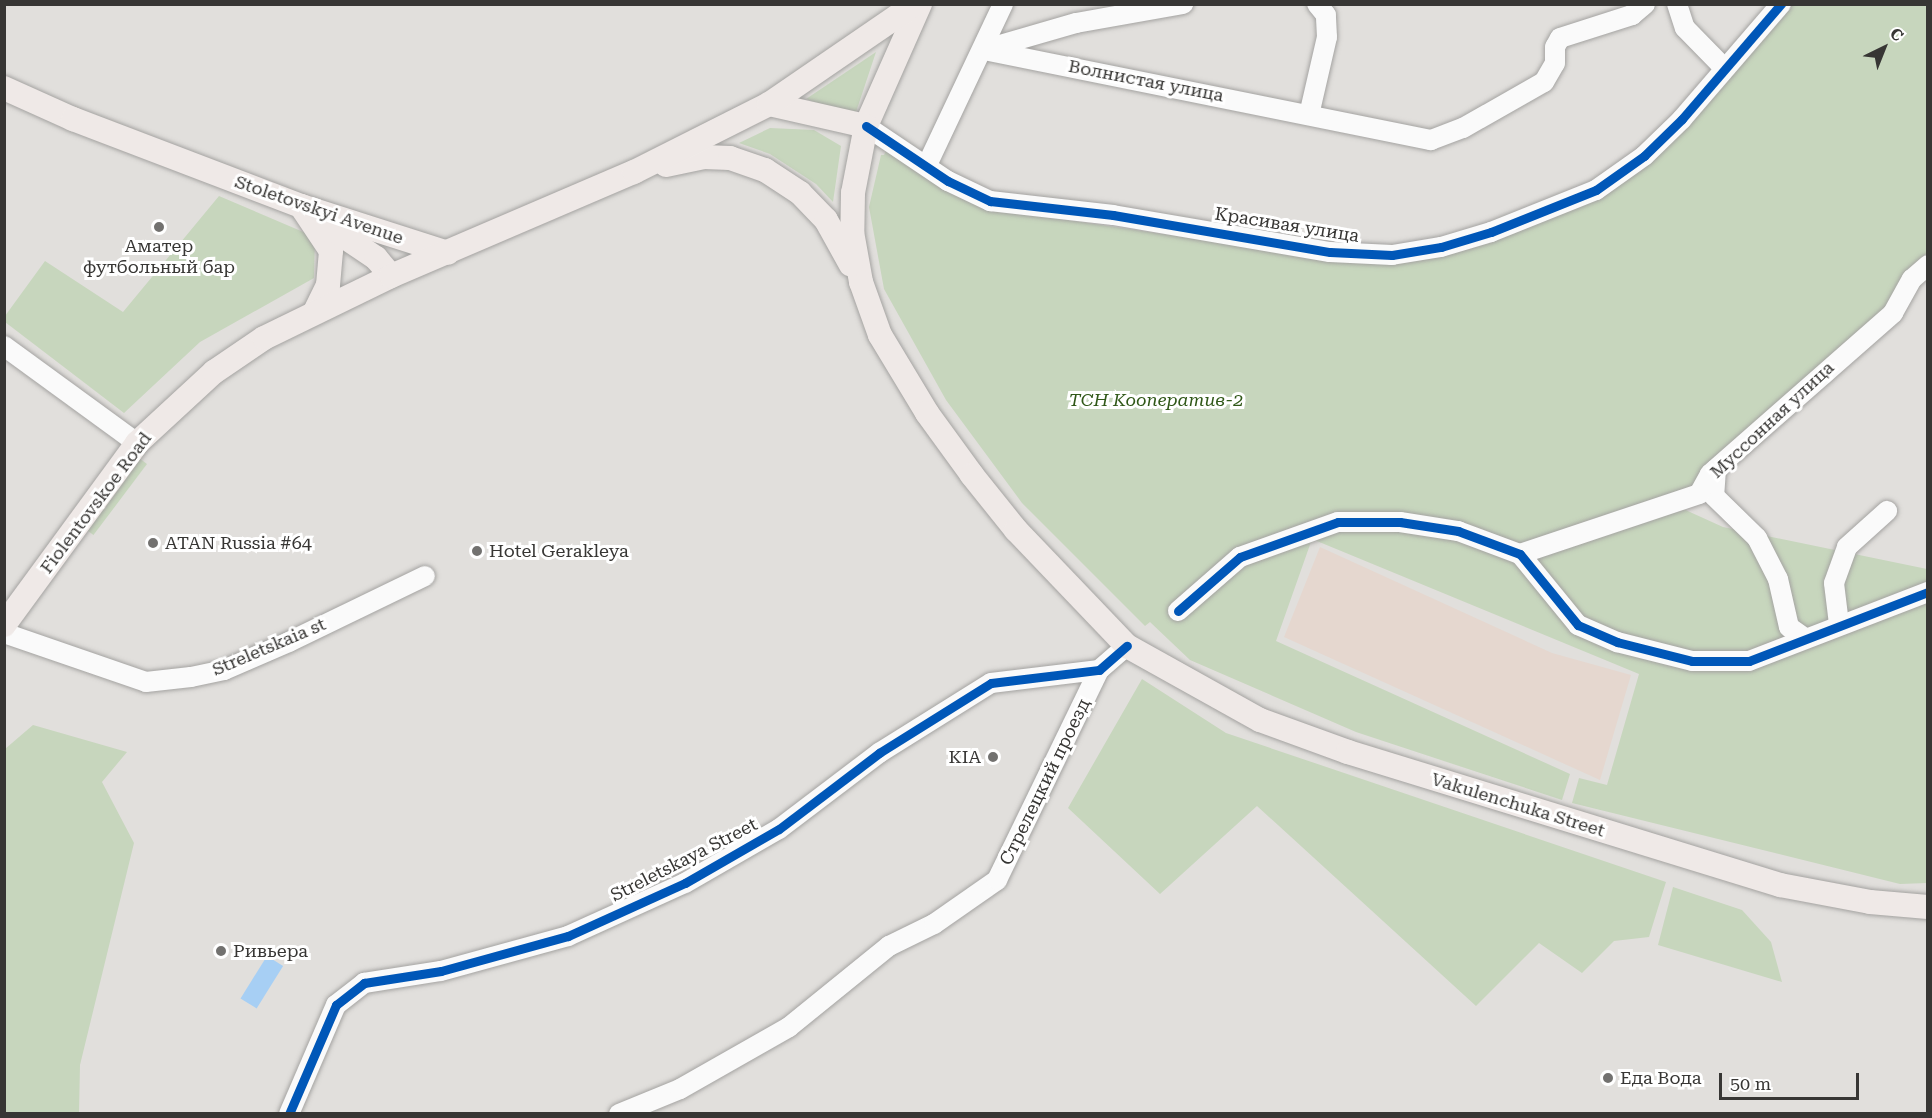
<!DOCTYPE html>
<html>
<head>
<meta charset="utf-8">
<style>
  body { margin:0 }
  #map { position:relative; width:1932px; height:1118px; overflow:hidden; background:#e1dfdc; font-family:"Roboto Serif",serif }
  div>[style] { position:absolute }
  .industrial>* { inset:0; background:#e5d7cf }
  .green>* { inset:0; background:#c7d6bd; transform-origin:0 0 }
  .water>* { inset:0; background:#a7cff4; transform-origin:0 0 }
  .roads { filter:drop-shadow(0 0 2px #a4a3a1) drop-shadow(0 0 2px #a4a3a1) }
  .minor>* { height:20px; margin:-10px; padding:0 10px; transform-origin:10px; border-radius:10px; background:#fafafa }
  .major>* { height:24px; margin:-12px; padding:0 12px; transform-origin:12px; border-radius:12px; background:#efe9e7 }
  .cycleway>* { height:9px; margin:-4.5px; padding:0 4.5px; transform-origin:4.5px; border-radius:4.5px; background:#0057b8 }
  .dots>* { width:16px; height:16px; translate:-50% -50%; box-sizing:border-box; border:3px solid #fff; border-radius:50% }
  span { translate:-50% -50%; white-space:nowrap; text-align:center; line-height:1.15; -webkit-text-stroke:6px #fff; paint-order:stroke }
  .street-label { font-size:18px; color:#373634 }
  .poi-label { font-size:18px; color:#373634 }
  .left { translate:0 -50%; text-align:left }
  .right { translate:-100% -50%; text-align:right }
  .park-label { font-size:18px; color:#305818; font-style:italic }
  .frame { position:absolute; inset:0; border:6px solid #373634; pointer-events:none }
  .north { position:absolute; left:1854px; top:18px; width:60px; height:60px; -webkit-text-stroke:4px #fff; paint-order:stroke; rotate:43deg; font-size:16px; font-weight:700; line-height:24px; text-align:center; color:#373634 }
  .north::after { content:''; display:block; margin:auto; width:21px; height:27px; background:#373634; clip-path:polygon(50% 0,100% 100%,50% 72%,0 100%) }
  .scale { position:absolute; left:1719px; top:1073px; width:140px; height:27px; box-sizing:border-box; border:3px solid #373634; border-top:0; padding-left:8px; font-size:18px; line-height:21px; white-space:nowrap; color:#373634; -webkit-text-stroke:4px #fff; paint-order:stroke }
</style>
</head>
<body>
<div id="map">
  <div class="industrial">
    <div style="clip-path:polygon(1320px 547px,1552px 653px,1631px 675px,1600px 780px,1284px 637px)"></div>
  </div>
  <div class="green">
    <div style="clip-path:polygon(1789px 5px,1927px 5px,1927px 253px,1906px 271px,1890px 305px,1693px 486px,1659px 498px,1723px 527px,1927px 569px,1927px 883px,1900px 884px,1572px 803px,1579px 778px,1607px 785px,1639px 674px,1312px 539px,1276px 641px,1570px 774px,1562px 800px,1356px 732px,1190px 660px,1150px 622px,1145px 626px,1022px 503px,946px 400px,884px 289px,869px 207px,881px 155px,884px 155px,887px 148px,952px 194px,1013px 212px,1327px 258px,1391px 262px,1592px 199px)"></div>
    <div style="clip-path:polygon(876px 52px,855px 115px,806px 99px)"></div>
    <div style="clip-path:polygon(770px 128px,814px 130px,841px 146px,833px 202px,816px 184px,770px 154px,739px 143px)"></div>
    <div style="clip-path:polygon(219px 196px,315px 237px,314px 278px,200px 342px,124px 413px,5px 322px,5px 316px,45px 261px,123px 312px)"></div>
    <div style="left:135px;top:455px;width:15px;height:89px;rotate:37deg"></div>
    <div style="clip-path:polygon(1142px 679px,1226px 733px,1666px 882px,1649px 937px,1614px 941px,1582px 973px,1539px 943px,1476px 1006px,1257px 806px,1160px 894px,1068px 808px)"></div>
    <div style="clip-path:polygon(33px 725px,127px 752px,102px 782px,134px 843px,80px 1065px,79px 1113px,5px 1113px,5px 749px)"></div>
    <div style="clip-path:polygon(1673px 887px,1742px 910px,1771px 942px,1782px 982px,1658px 945px)"></div>
  </div>
  <div class="water">
    <div style="left:267px;top:956px;width:19px;height:50px;rotate:32deg"></div>
  </div>
  <div class="roads">
    <div class="minor">
      <div style="left:1677px;top:4px;width:25px;rotate:72deg"></div>
      <div style="left:1685px;top:28px;width:56px;rotate:45.7deg"></div>
      <div style="left:986px;top:49px;width:94px;rotate:-16.1deg"></div>
      <div style="left:1076px;top:23px;width:109px;rotate:-10.1deg"></div>
      <div style="left:984px;top:50px;width:456px;rotate:11.4deg"></div>
      <div style="left:1431px;top:140px;width:34px;rotate:-21deg"></div>
      <div style="left:1463px;top:128px;width:93px;rotate:-29.6deg"></div>
      <div style="left:1544px;top:82px;width:22px;rotate:-60deg"></div>
      <div style="left:1555px;top:63px;width:16px;rotate:-90deg"></div>
      <div style="left:1555px;top:47px;width:10px;rotate:-61deg"></div>
      <div style="left:1560px;top:38px;width:76px;rotate:-17.7deg"></div>
      <div style="left:1632px;top:15px;width:17px;rotate:-40deg"></div>
      <div style="left:1309px;top:115px;width:80px;rotate:-77deg"></div>
      <div style="left:1327px;top:37px;width:22px;rotate:-93deg"></div>
      <div style="left:1326px;top:15px;width:14px;rotate:-129deg"></div>
      <div style="left:866px;top:126px;width:99px;rotate:33.9deg"></div>
      <div style="left:948px;top:181px;width:47px;rotate:25.5deg"></div>
      <div style="left:990px;top:201px;width:124px;rotate:6.5deg"></div>
      <div style="left:1113px;top:215px;width:220px;rotate:9.7deg"></div>
      <div style="left:1330px;top:252px;width:62px;rotate:2.8deg"></div>
      <div style="left:1392px;top:255px;width:50px;rotate:-9.3deg"></div>
      <div style="left:1441px;top:247px;width:52px;rotate:-16.7deg"></div>
      <div style="left:1491px;top:232px;width:113px;rotate:-21.8deg"></div>
      <div style="left:1596px;top:190px;width:59px;rotate:-35.3deg"></div>
      <div style="left:1644px;top:156px;width:53px;rotate:-44.2deg"></div>
      <div style="left:1682px;top:119px;width:152px;rotate:-49.3deg"></div>
      <div style="left:927px;top:165px;width:178px;rotate:-64.7deg"></div>
      <div style="left:4px;top:346px;width:165px;rotate:36.1deg"></div>
      <div style="left:1716px;top:469px;width:27px;rotate:94deg"></div>
      <div style="left:1714px;top:496px;width:60px;rotate:44.3deg"></div>
      <div style="left:1757px;top:538px;width:46px;rotate:62.9deg"></div>
      <div style="left:1778px;top:579px;width:49px;rotate:77.1deg"></div>
      <div style="left:1789px;top:627px;width:19px;rotate:35deg"></div>
      <div style="left:1520px;top:554px;width:189px;rotate:-18.5deg"></div>
      <div style="left:1699px;top:494px;width:23px;rotate:-61deg"></div>
      <div style="left:1710px;top:474px;width:244px;rotate:-41.3deg"></div>
      <div style="left:1893px;top:313px;width:39px;rotate:-61deg"></div>
      <div style="left:1912px;top:279px;width:21px;rotate:-41deg"></div>
      <div style="left:1178px;top:611px;width:82px;rotate:-41.1deg"></div>
      <div style="left:1240px;top:557px;width:104px;rotate:-19.7deg"></div>
      <div style="left:1338px;top:522px;width:62px"></div>
      <div style="left:1400px;top:522px;width:59px;rotate:8.8deg"></div>
      <div style="left:1458px;top:531px;width:66px;rotate:20.4deg"></div>
      <div style="left:1520px;top:554px;width:92px;rotate:50.8deg"></div>
      <div style="left:1578px;top:625px;width:43px;rotate:23.6deg"></div>
      <div style="left:1617px;top:642px;width:77px;rotate:14.2deg"></div>
      <div style="left:1692px;top:661px;width:57px"></div>
      <div style="left:1749px;top:661px;width:192px;rotate:-21.1deg"></div>
      <div style="left:1839px;top:624px;width:41px;rotate:-97deg"></div>
      <div style="left:1834px;top:583px;width:38px;rotate:-70deg"></div>
      <div style="left:1847px;top:547px;width:54px;rotate:-42deg"></div>
      <div style="left:4px;top:633px;width:150px;rotate:19deg"></div>
      <div style="left:146px;top:682px;width:45px;rotate:-6.3deg"></div>
      <div style="left:191px;top:677px;width:34px;rotate:-12deg"></div>
      <div style="left:224px;top:670px;width:71px;rotate:-23.3deg"></div>
      <div style="left:289px;top:642px;width:151px;rotate:-25.9deg"></div>
      <div style="left:289px;top:1114px;width:119px;rotate:-66.7deg"></div>
      <div style="left:336px;top:1005px;width:36px;rotate:-38deg"></div>
      <div style="left:364px;top:983px;width:78px;rotate:-8.9deg"></div>
      <div style="left:441px;top:971px;width:132px;rotate:-15.4deg"></div>
      <div style="left:568px;top:936px;width:128px;rotate:-24.4deg"></div>
      <div style="left:685px;top:883px;width:108px;rotate:-29.9deg"></div>
      <div style="left:779px;top:829px;width:126px;rotate:-37.2deg"></div>
      <div style="left:879px;top:753px;width:132px;rotate:-32deg"></div>
      <div style="left:991px;top:683px;width:109px;rotate:-6.9deg"></div>
      <div style="left:1099px;top:670px;width:37px;rotate:-41deg"></div>
      <div style="left:619px;top:1114px;width:66px;rotate:-22.3deg"></div>
      <div style="left:680px;top:1089px;width:125px;rotate:-29.6deg"></div>
      <div style="left:789px;top:1027px;width:129px;rotate:-39deg"></div>
      <div style="left:889px;top:946px;width:50px;rotate:-26.1deg"></div>
      <div style="left:934px;top:924px;width:77px;rotate:-34.9deg"></div>
      <div style="left:997px;top:880px;width:233px;rotate:-64.1deg"></div>
    </div>
    <div class="major">
      <div style="left:920px;top:4px;width:133px;rotate:113.9deg"></div>
      <div style="left:866px;top:126px;width:68px;rotate:101deg"></div>
      <div style="left:853px;top:193px;width:39px;rotate:91deg"></div>
      <div style="left:852px;top:232px;width:51px;rotate:79.8deg"></div>
      <div style="left:861px;top:282px;width:56px;rotate:70.3deg"></div>
      <div style="left:880px;top:335px;width:91px;rotate:58.9deg"></div>
      <div style="left:927px;top:413px;width:77px;rotate:54deg"></div>
      <div style="left:972px;top:475px;width:70px;rotate:51.3deg"></div>
      <div style="left:1016px;top:530px;width:161px;rotate:46.3deg"></div>
      <div style="left:1127px;top:646px;width:152px;rotate:29.1deg"></div>
      <div style="left:1260px;top:720px;width:94px;rotate:20deg"></div>
      <div style="left:1348px;top:752px;width:452px;rotate:17.1deg"></div>
      <div style="left:1780px;top:885px;width:92px;rotate:10.7deg"></div>
      <div style="left:1870px;top:902px;width:58px;rotate:4.9deg"></div>
      <div style="left:4px;top:88px;width:76px;rotate:24.2deg"></div>
      <div style="left:73px;top:119px;width:244px;rotate:20.9deg"></div>
      <div style="left:301px;top:206px;width:154px;rotate:17.7deg"></div>
      <div style="left:769px;top:104px;width:99px;rotate:12.8deg"></div>
      <div style="left:666px;top:165px;width:39px;rotate:-12deg"></div>
      <div style="left:704px;top:157px;width:26px;rotate:2deg"></div>
      <div style="left:730px;top:158px;width:37px;rotate:19deg"></div>
      <div style="left:765px;top:170px;width:42px;rotate:33.3deg"></div>
      <div style="left:800px;top:193px;width:37px;rotate:46deg"></div>
      <div style="left:826px;top:220px;width:51px;rotate:60.9deg"></div>
      <div style="left:301px;top:206px;width:54px;rotate:56.3deg"></div>
      <div style="left:331px;top:251px;width:34px;rotate:95deg"></div>
      <div style="left:328px;top:285px;width:30px;rotate:116deg"></div>
      <div style="left:327px;top:225px;width:59px;rotate:34deg"></div>
      <div style="left:376px;top:258px;width:23px;rotate:50deg"></div>
      <div style="left:4px;top:625px;width:225px;rotate:-53.8deg"></div>
      <div style="left:137px;top:443px;width:105px;rotate:-42.7deg"></div>
      <div style="left:214px;top:372px;width:60px;rotate:-34.2deg"></div>
      <div style="left:264px;top:338px;width:141px;rotate:-26deg"></div>
      <div style="left:391px;top:276px;width:264px;rotate:-23.2deg"></div>
      <div style="left:634px;top:172px;width:151px;rotate:-26.7deg"></div>
      <div style="left:769px;top:104px;width:177px;rotate:-34.4deg"></div>
    </div>
  </div>
  <div class="cycleway">
    <div style="left:866px;top:126px;width:99px;rotate:33.9deg"></div>
    <div style="left:948px;top:181px;width:47px;rotate:25.5deg"></div>
    <div style="left:990px;top:201px;width:124px;rotate:6.5deg"></div>
    <div style="left:1113px;top:215px;width:220px;rotate:9.7deg"></div>
    <div style="left:1330px;top:252px;width:62px;rotate:2.8deg"></div>
    <div style="left:1392px;top:255px;width:50px;rotate:-9.3deg"></div>
    <div style="left:1441px;top:247px;width:52px;rotate:-16.7deg"></div>
    <div style="left:1491px;top:232px;width:113px;rotate:-21.8deg"></div>
    <div style="left:1596px;top:190px;width:59px;rotate:-35.3deg"></div>
    <div style="left:1644px;top:156px;width:53px;rotate:-44.2deg"></div>
    <div style="left:1682px;top:119px;width:152px;rotate:-49.3deg"></div>
    <div style="left:1178px;top:611px;width:82px;rotate:-41.1deg"></div>
    <div style="left:1240px;top:557px;width:104px;rotate:-19.7deg"></div>
    <div style="left:1338px;top:522px;width:62px"></div>
    <div style="left:1400px;top:522px;width:59px;rotate:8.8deg"></div>
    <div style="left:1458px;top:531px;width:66px;rotate:20.4deg"></div>
    <div style="left:1520px;top:554px;width:92px;rotate:50.8deg"></div>
    <div style="left:1578px;top:625px;width:43px;rotate:23.6deg"></div>
    <div style="left:1617px;top:642px;width:77px;rotate:14.2deg"></div>
    <div style="left:1692px;top:661px;width:57px"></div>
    <div style="left:1749px;top:661px;width:192px;rotate:-21.1deg"></div>
    <div style="left:289px;top:1114px;width:119px;rotate:-66.7deg"></div>
    <div style="left:336px;top:1005px;width:36px;rotate:-38deg"></div>
    <div style="left:364px;top:983px;width:78px;rotate:-8.9deg"></div>
    <div style="left:441px;top:971px;width:132px;rotate:-15.4deg"></div>
    <div style="left:568px;top:936px;width:128px;rotate:-24.4deg"></div>
    <div style="left:685px;top:883px;width:108px;rotate:-29.9deg"></div>
    <div style="left:779px;top:829px;width:126px;rotate:-37.2deg"></div>
    <div style="left:879px;top:753px;width:132px;rotate:-32deg"></div>
    <div style="left:991px;top:683px;width:109px;rotate:-6.9deg"></div>
    <div style="left:1099px;top:670px;width:37px;rotate:-41deg"></div>
  </div>
  <div class="dots">
    <div style="left:159px;top:227px;background:#72716f"></div>
    <div style="left:153px;top:543px;background:#72716f"></div>
    <div style="left:477px;top:551px;background:#72716f"></div>
    <div style="left:993px;top:757px;background:#72716f"></div>
    <div style="left:221px;top:951px;background:#72716f"></div>
    <div style="left:1608px;top:1078px;background:#72716f"></div>
  </div>
  <div class="street-label">
    <span style="left:1146px;top:81px;rotate:11deg">Волнистая улица</span>
    <span style="left:319px;top:210px;rotate:19deg">Stoletovskyi Avenue</span>
    <span style="left:1287px;top:225px;rotate:9deg">Красивая улица</span>
    <span style="left:1772px;top:420px;rotate:-43deg">Муссонная улица</span>
    <span style="left:96px;top:503px;rotate:-53deg">Fiolentovskoe Road</span>
    <span style="left:269px;top:647px;rotate:-23deg">Streletskaia st</span>
    <span style="left:1045px;top:782px;rotate:-64deg">Стрелецкий проезд</span>
    <span style="left:1518px;top:805px;rotate:17deg">Vakulenchuka Street</span>
    <span style="left:684px;top:860px;rotate:-27deg">Streletskaya Street</span>
  </div>
  <div class="poi-label">
    <span style="left:159px;top:257px">Аматер<br>футбольный бар</span>
    <span class="left" style="left:165px;top:543px">ATAN Russia #64</span>
    <span class="left" style="left:489px;top:551px">Hotel Gerakleya</span>
    <span class="right" style="left:981px;top:757px">KIA</span>
    <span class="left" style="left:233px;top:951px">Ривьера</span>
    <span class="left" style="left:1620px;top:1078px">Еда Вода</span>
  </div>
  <div class="park-label">
    <span style="left:1156px;top:400px">ТСН Кооператив-2</span>
  </div>
  <div class="frame"></div>
  <div class="north">С</div>
  <div class="scale">50 m</div>
</div>
</body>
</html>
